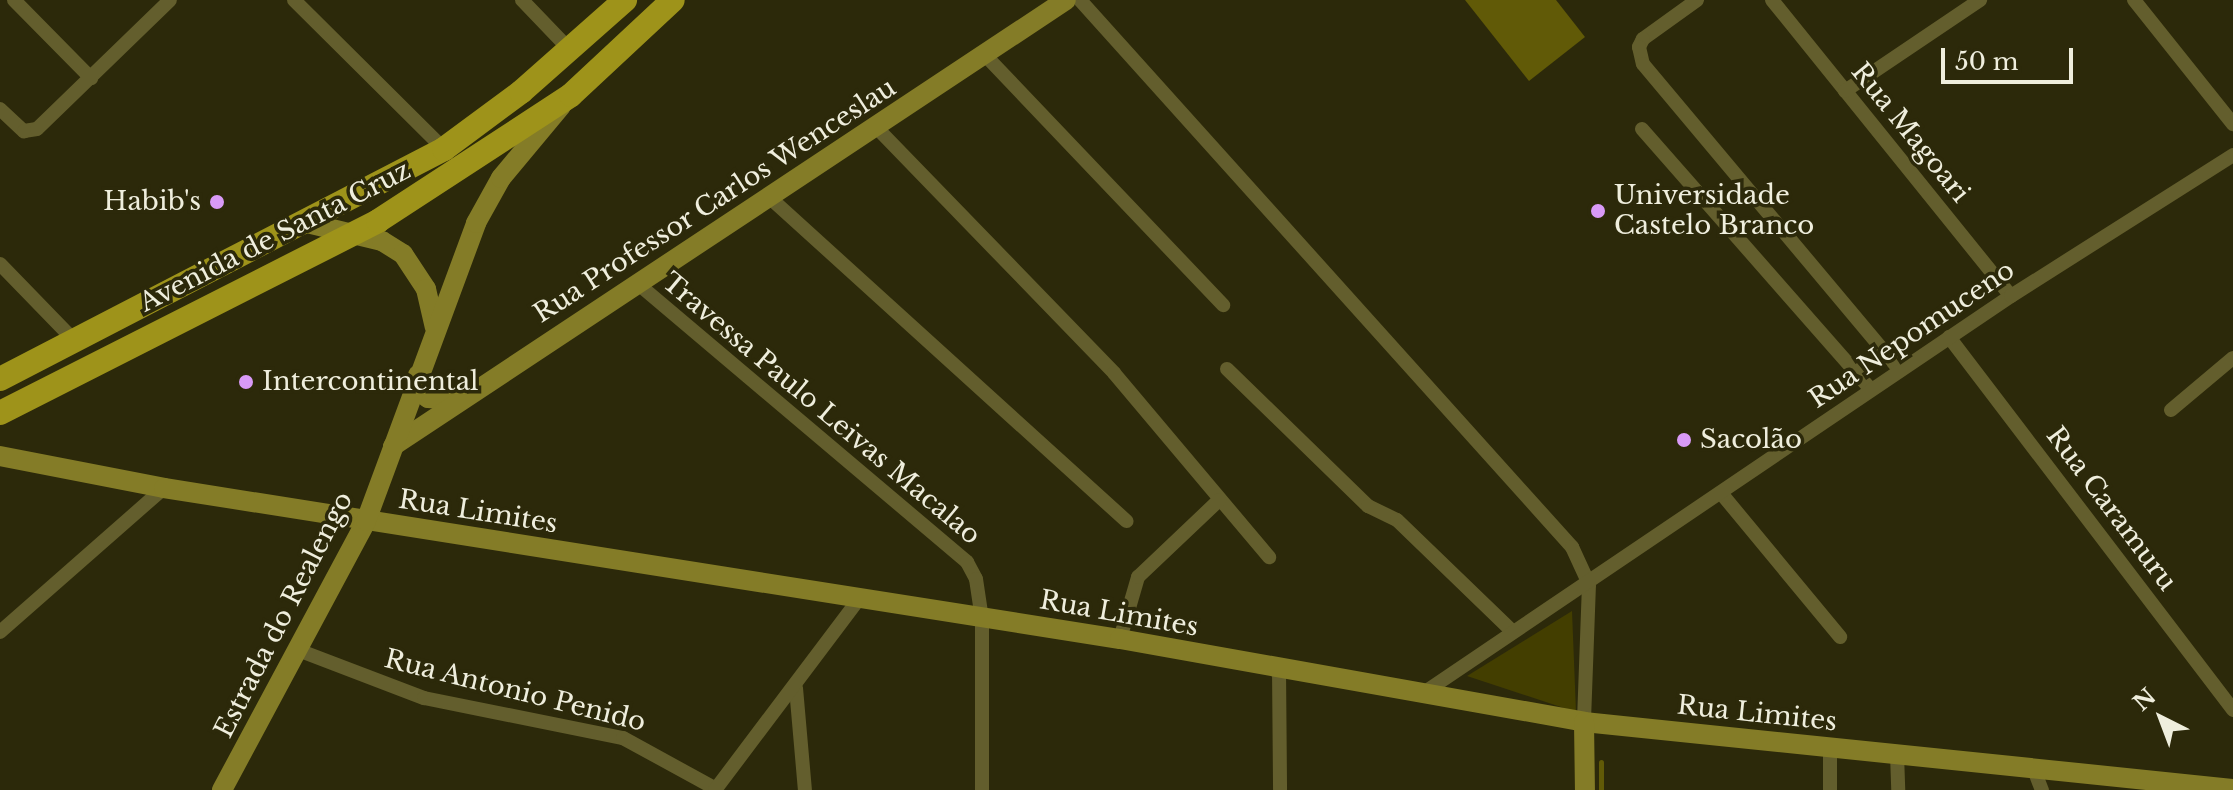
<!DOCTYPE html>
<html>
<head>
<meta charset="utf-8">
<style>
  body { margin:0 }
  #map { position:relative; width:2233px; height:790px; overflow:hidden; background:#2c290a; font-family:"Libre Baskerville",serif }
  div>[style] { position:absolute }
  .green>* { inset:0; background:#433e00 }
  .water>* { inset:0; background:#615a07 }
  .stream>* { height:5px; margin:-2.5px; padding:0 2.5px; transform-origin:2.5px; border-radius:2.5px; background:#615a07 }
  .street>* { height:14px; margin:-7px; padding:0 7px; transform-origin:7px; border-radius:7px; background:#635e2d }
  .secondary>* { height:20px; margin:-10px; padding:0 10px; transform-origin:10px; border-radius:10px; background:#847c27 }
  .primary>* { height:24px; margin:-12px; padding:0 12px; transform-origin:12px; border-radius:12px; background:#9e931a }
  .dots>* { width:22px; height:22px; translate:-50% -50%; box-sizing:border-box; border:4px solid #2c290a; border-radius:50% }
  span { translate:-50% -50%; white-space:nowrap; text-align:center; line-height:1.15; -webkit-text-stroke:7px #2c290a; paint-order:stroke }
  .street-label { font-size:26px; color:#efeedd }
  .poi-label { font-size:26px; color:#efeedd }
  .left { translate:0 -50%; text-align:left }
  .right { translate:-100% -50%; text-align:right }
  .north { position:absolute; left:2121px; top:678px; width:80px; height:80px; -webkit-text-stroke:6px #2c290a; paint-order:stroke; rotate:318deg; font-size:22px; font-weight:700; line-height:32px; text-align:center; color:#efeedd }
  .north::after { content:''; display:block; margin:auto; width:28px; height:36px; background:#efeedd; clip-path:polygon(50% 0,100% 100%,50% 72%,0 100%) }
  .scale { position:absolute; left:1941px; top:48px; width:132px; height:36px; box-sizing:border-box; border:4px solid #efeedd; border-top:0; padding-left:10px; font-size:24px; line-height:28px; white-space:nowrap; color:#efeedd; -webkit-text-stroke:6px #2c290a; paint-order:stroke }
</style>
</head>
<body>
<div id="map">
  <div class="green">
    <div style="clip-path:polygon(1572px 611px,1576px 712px,1467px 676px)"></div>
  </div>
  <div class="water">
    <div style="clip-path:polygon(1465px 0,1556px 0,1585px 37px,1529px 81px)"></div>
  </div>
  <div class="stream">
    <div style="left:1601px;top:790px;width:28px;rotate:-90deg"></div>
  </div>
  <div class="street">
    <div style="left:14px;top:0;width:110px;rotate:45.4deg"></div>
    <div style="left:294px;top:0;width:211px;rotate:44.8deg"></div>
    <div style="left:522px;top:0;width:65px;rotate:46.2deg"></div>
    <div style="left:1080px;top:0;width:736px;rotate:48.03deg"></div>
    <div style="left:1572px;top:547px;width:41px;rotate:65.3deg"></div>
    <div style="left:1589px;top:584px;width:138px;rotate:92.1deg"></div>
    <div style="left:1697px;top:0;width:67px;rotate:144.2deg"></div>
    <div style="left:1643px;top:39px;width:9px;rotate:117deg"></div>
    <div style="left:1639px;top:47px;width:17px;rotate:77deg"></div>
    <div style="left:1643px;top:64px;width:400px;rotate:50deg"></div>
    <div style="left:1772px;top:0;width:380px;rotate:51.1deg"></div>
    <div style="left:2134px;top:0;width:159px;rotate:51.4deg"></div>
    <div style="left:984px;top:54px;width:347px;rotate:46.4deg"></div>
    <div style="left:1845px;top:91px;width:163px;rotate:-34deg"></div>
    <div style="left:0;top:109px;width:33px;rotate:43deg"></div>
    <div style="left:24px;top:131px;width:13px;rotate:-9deg"></div>
    <div style="left:37px;top:129px;width:185px;rotate:-44.1deg"></div>
    <div style="left:875px;top:126px;width:344px;rotate:45.9deg"></div>
    <div style="left:1114px;top:373px;width:241px;rotate:49.9deg"></div>
    <div style="left:1642px;top:129px;width:347px;rotate:48.7deg"></div>
    <div style="left:768px;top:196px;width:484px;rotate:42.2deg"></div>
    <div style="left:0;top:264px;width:105px;rotate:45.8deg"></div>
    <div style="left:637px;top:283px;width:432px;rotate:40.2deg"></div>
    <div style="left:967px;top:562px;width:19px;rotate:62deg"></div>
    <div style="left:976px;top:579px;width:40px;rotate:81.5deg"></div>
    <div style="left:982px;top:619px;width:171px;rotate:90deg"></div>
    <div style="left:1949px;top:337px;width:469px;rotate:52.7deg"></div>
    <div style="left:1227px;top:369px;width:197px;rotate:44.2deg"></div>
    <div style="left:1368px;top:506px;width:32px;rotate:26deg"></div>
    <div style="left:1397px;top:520px;width:160px;rotate:44deg"></div>
    <div style="left:2171px;top:410px;width:81px;rotate:-40deg"></div>
    <div style="left:1721px;top:493px;width:187px;rotate:50.4deg"></div>
    <div style="left:0;top:632px;width:218px;rotate:-41.3deg"></div>
    <div style="left:1120px;top:639px;width:65px;rotate:-73.8deg"></div>
    <div style="left:1138px;top:577px;width:112px;rotate:-43.5deg"></div>
    <div style="left:298px;top:650px;width:135px;rotate:20.9deg"></div>
    <div style="left:424px;top:698px;width:203px;rotate:11.4deg"></div>
    <div style="left:623px;top:738px;width:106px;rotate:28.7deg"></div>
    <div style="left:1279px;top:669px;width:121px;rotate:89.5deg"></div>
    <div style="left:796px;top:688px;width:102px;rotate:85deg"></div>
    <div style="left:1422px;top:694px;width:711px;rotate:-34.05deg"></div>
    <div style="left:2011px;top:296px;width:263px;rotate:-32.4deg"></div>
    <div style="left:1897px;top:754px;width:36px;rotate:88deg"></div>
    <div style="left:2033px;top:767px;width:25px;rotate:69deg"></div>
    <div style="left:715px;top:790px;width:239px;rotate:-53deg"></div>
    <div style="left:1830px;top:790px;width:42px;rotate:-90deg"></div>
  </div>
  <div class="secondary">
    <div style="left:307px;top:223px;width:77px;rotate:13.5deg"></div>
    <div style="left:382px;top:241px;width:25px;rotate:32deg"></div>
    <div style="left:403px;top:254px;width:42px;rotate:56.7deg"></div>
    <div style="left:426px;top:289px;width:39px;rotate:77deg"></div>
    <div style="left:418px;top:375px;width:25px;rotate:67deg"></div>
    <div style="left:428px;top:398px;width:32px;rotate:4deg"></div>
    <div style="left:393px;top:446px;width:807px;rotate:-33.53deg"></div>
    <div style="left:0;top:456px;width:167px;rotate:11deg"></div>
    <div style="left:164px;top:488px;width:968px;rotate:8.98deg"></div>
    <div style="left:1120px;top:639px;width:471px;rotate:10.1deg"></div>
    <div style="left:1584px;top:722px;width:652px;rotate:5.89deg"></div>
    <div style="left:1584px;top:722px;width:68px;rotate:89.2deg"></div>
    <div style="left:222px;top:790px;width:305px;rotate:-61.8deg"></div>
    <div style="left:366px;top:521px;width:318px;rotate:-69.7deg"></div>
    <div style="left:476px;top:223px;width:51px;rotate:-60.9deg"></div>
    <div style="left:501px;top:178px;width:94px;rotate:-50.2deg"></div>
  </div>
  <div class="primary">
    <div style="left:0;top:379px;width:500px;rotate:-27.38deg"></div>
    <div style="left:444px;top:149px;width:96px;rotate:-36.5deg"></div>
    <div style="left:521px;top:92px;width:139px;rotate:-41.5deg"></div>
    <div style="left:0;top:413px;width:424px;rotate:-26.9deg"></div>
    <div style="left:378px;top:221px;width:230px;rotate:-33.1deg"></div>
    <div style="left:571px;top:95px;width:139px;rotate:-43deg"></div>
  </div>
  <div class="dots">
    <div style="left:217px;top:202px;background:#d99af7"></div>
    <div style="left:1598px;top:211px;background:#d99af7"></div>
    <div style="left:246px;top:382px;background:#d99af7"></div>
    <div style="left:1684px;top:440px;background:#d99af7"></div>
  </div>
  <div class="street-label">
    <span style="left:1910px;top:133px;rotate:51deg">Rua Magoari</span>
    <span style="left:715px;top:201px;rotate:-33deg">Rua Professor Carlos Wenceslau</span>
    <span style="left:275px;top:237px;rotate:-27deg">Avenida de Santa Cruz</span>
    <span style="left:1912px;top:335px;rotate:-34deg">Rua Nepomuceno</span>
    <span style="left:821px;top:409px;rotate:40deg">Travessa Paulo Leivas Macalao</span>
    <span style="left:2111px;top:509px;rotate:53deg">Rua Caramuru</span>
    <span style="left:478px;top:512px;rotate:9deg">Rua Limites</span>
    <span style="left:1119px;top:614px;rotate:10deg">Rua Limites</span>
    <span style="left:284px;top:615px;rotate:-63deg">Estrada do Realengo</span>
    <span style="left:515px;top:691px;rotate:14deg">Rua Antonio Penido</span>
    <span style="left:1757px;top:714px;rotate:6deg">Rua Limites</span>
  </div>
  <div class="poi-label">
    <span class="left" style="left:1614px;top:211px">Universidade<br>Castelo Branco</span>
    <span class="right" style="left:201px;top:202px">Habib's</span>
    <span class="left" style="left:262px;top:382px">Intercontinental</span>
    <span class="left" style="left:1700px;top:440px">Sacolão</span>
  </div>
  <div class="north">N</div>
  <div class="scale">50 m</div>
</div>
</body>
</html>
